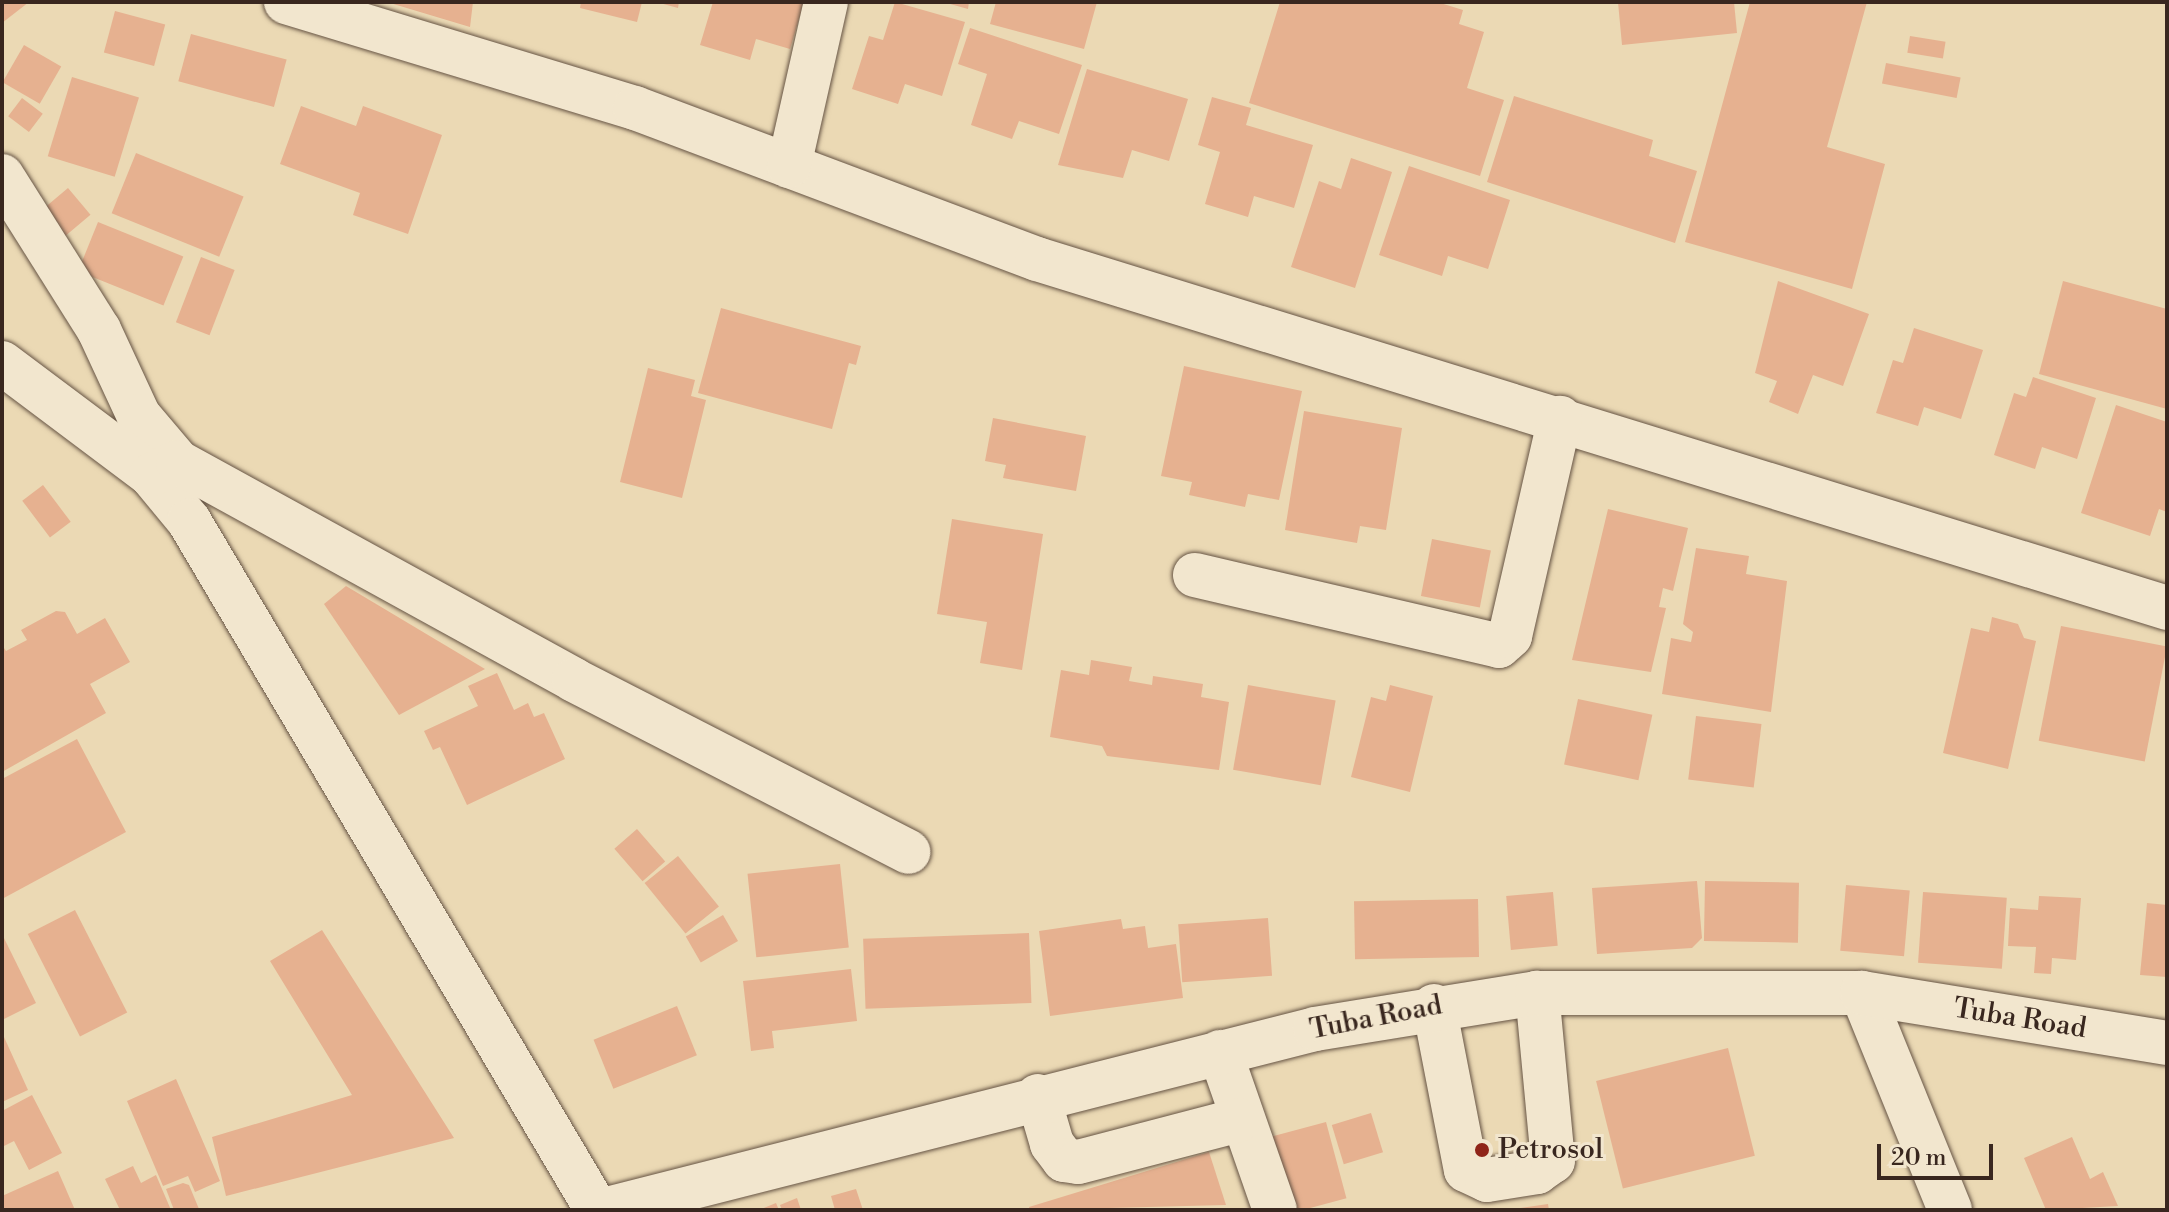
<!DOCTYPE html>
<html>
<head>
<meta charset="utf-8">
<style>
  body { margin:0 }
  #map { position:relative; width:2169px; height:1212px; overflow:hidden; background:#ebd9b4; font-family:"Libre Bodoni",serif }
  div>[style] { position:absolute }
  .building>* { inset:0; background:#e6b190; transform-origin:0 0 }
  .roads { filter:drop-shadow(0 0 2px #665444) drop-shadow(0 0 2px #665444) }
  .minor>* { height:44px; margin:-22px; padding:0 22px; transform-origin:22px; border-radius:22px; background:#f2e6ce }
  .dots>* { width:22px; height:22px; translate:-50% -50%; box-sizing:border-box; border:4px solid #f2e6ce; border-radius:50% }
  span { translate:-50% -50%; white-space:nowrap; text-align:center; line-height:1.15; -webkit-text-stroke:6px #f2e6ce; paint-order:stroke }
  .street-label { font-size:28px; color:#39271f }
  .poi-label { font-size:28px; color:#39271f }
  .left { translate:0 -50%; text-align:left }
  .frame { position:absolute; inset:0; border:4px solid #39271f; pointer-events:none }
  .scale { position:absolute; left:1877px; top:1144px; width:116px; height:36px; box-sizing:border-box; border:4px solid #39271f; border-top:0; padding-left:10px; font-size:24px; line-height:28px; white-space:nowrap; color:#39271f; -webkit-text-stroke:6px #f2e6ce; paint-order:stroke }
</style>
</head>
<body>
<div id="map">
  <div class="building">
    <div style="clip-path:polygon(2px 2px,29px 2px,2px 23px)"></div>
    <div style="clip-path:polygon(473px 2px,470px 27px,390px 3px,390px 2px)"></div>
    <div style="clip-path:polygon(581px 2px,642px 2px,637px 22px,580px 8px)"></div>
    <div style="clip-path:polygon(656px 2px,679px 2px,678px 8px)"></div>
    <div style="clip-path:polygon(713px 2px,804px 2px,790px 49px,756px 39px,750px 60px,700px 45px)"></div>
    <div style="clip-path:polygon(895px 2px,965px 22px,942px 96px,905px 84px,898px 104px,852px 89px,869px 36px,883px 40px)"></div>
    <div style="clip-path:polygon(943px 2px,969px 2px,968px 9px)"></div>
    <div style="clip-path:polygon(996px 2px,1097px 2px,1084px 49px,990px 24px)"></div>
    <div style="clip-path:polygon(1280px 2px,1437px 2px,1463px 10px,1459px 24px,1484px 32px,1467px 88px,1504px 100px,1480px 176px,1249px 103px)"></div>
    <div style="clip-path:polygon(1618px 2px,1734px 2px,1737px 33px,1622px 45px)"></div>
    <div style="clip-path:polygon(1750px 2px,1867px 2px,1827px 147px,1885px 164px,1852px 289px,1685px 242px)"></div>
    <div style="left:115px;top:11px;width:52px;height:43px;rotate:15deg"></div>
    <div style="clip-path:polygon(970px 28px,1082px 65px,1059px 134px,1019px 121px,1012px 139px,971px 125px,987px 74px,958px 64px)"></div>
    <div style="left:191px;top:34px;width:99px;height:49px;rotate:15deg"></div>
    <div style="left:1910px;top:36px;width:36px;height:17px;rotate:9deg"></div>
    <div style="left:24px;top:45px;width:43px;height:43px;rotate:30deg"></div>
    <div style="left:1886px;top:63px;width:76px;height:21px;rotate:11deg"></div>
    <div style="clip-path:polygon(1087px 69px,1188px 99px,1169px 161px,1132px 150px,1123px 178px,1058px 165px)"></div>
    <div style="left:72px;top:77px;width:70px;height:83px;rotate:17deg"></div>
    <div style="clip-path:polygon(1514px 96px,1653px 140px,1649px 156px,1697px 171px,1675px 243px,1487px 182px)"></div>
    <div style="clip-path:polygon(1212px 97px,1251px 108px,1246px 125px,1313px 145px,1294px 208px,1254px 196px,1248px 217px,1205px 204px,1220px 152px,1198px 145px)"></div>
    <div style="left:22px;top:98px;width:26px;height:23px;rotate:37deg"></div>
    <div style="clip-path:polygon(301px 106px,356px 126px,363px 106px,442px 135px,408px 234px,353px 215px,360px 193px,280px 164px)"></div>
    <div style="left:136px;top:153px;width:116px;height:65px;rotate:22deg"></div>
    <div style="clip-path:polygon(1351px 158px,1392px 172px,1355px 288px,1291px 267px,1319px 181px,1341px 189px)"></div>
    <div style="clip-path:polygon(1409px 166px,1510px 200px,1488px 269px,1448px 256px,1442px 276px,1379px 255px)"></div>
    <div style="left:68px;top:188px;width:35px;height:43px;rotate:50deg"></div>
    <div style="left:98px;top:222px;width:92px;height:53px;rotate:22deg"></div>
    <div style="left:201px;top:257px;width:36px;height:70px;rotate:21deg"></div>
    <div style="clip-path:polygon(1778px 281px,1869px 314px,1843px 386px,1813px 375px,1798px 414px,1769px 402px,1777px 381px,1755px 373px)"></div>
    <div style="clip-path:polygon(2063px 281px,2167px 309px,2167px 409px,2039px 374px)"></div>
    <div style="clip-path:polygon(721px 308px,861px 346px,856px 365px,849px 363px,832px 429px,698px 393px)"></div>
    <div style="clip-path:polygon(1914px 328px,1983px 350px,1961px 419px,1924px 407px,1918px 426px,1876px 413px,1893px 360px,1903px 363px)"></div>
    <div style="clip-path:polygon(1184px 366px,1302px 391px,1279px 500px,1248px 494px,1245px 507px,1189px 495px,1192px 482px,1161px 476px)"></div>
    <div style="clip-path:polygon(648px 368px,695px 380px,691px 396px,706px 400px,682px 498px,620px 482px)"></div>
    <div style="clip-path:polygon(2033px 377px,2096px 398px,2077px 459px,2042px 447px,2035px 469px,1994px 455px,2014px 393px,2026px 397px)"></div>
    <div style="clip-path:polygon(2116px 405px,2167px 422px,2167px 512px,2159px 509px,2150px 536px,2081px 513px)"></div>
    <div style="clip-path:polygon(1304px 411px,1402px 428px,1386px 530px,1360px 526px,1357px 543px,1285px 530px)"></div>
    <div style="clip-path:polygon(993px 418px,1086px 436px,1076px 491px,1003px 478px,1006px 465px,985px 461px)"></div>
    <div style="left:43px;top:485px;width:46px;height:26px;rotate:53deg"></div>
    <div style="clip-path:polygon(1608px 509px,1688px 528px,1673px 591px,1663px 588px,1659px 607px,1666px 608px,1651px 672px,1572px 660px)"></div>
    <div style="clip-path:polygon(952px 519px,1043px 534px,1022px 670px,980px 663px,987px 622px,937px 614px)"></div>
    <div style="left:1432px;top:539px;width:60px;height:58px;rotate:11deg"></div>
    <div style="clip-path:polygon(1696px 548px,1749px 556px,1746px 574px,1787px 581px,1771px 712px,1662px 694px,1671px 638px,1691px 642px,1693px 632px,1683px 624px)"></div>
    <div style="clip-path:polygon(346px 586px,485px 669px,399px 715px,324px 604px)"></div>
    <div style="clip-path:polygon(56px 611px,65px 612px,77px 634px,105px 618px,130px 662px,90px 684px,106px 713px,2px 772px,2px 645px,6px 651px,27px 640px,21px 630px)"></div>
    <div style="clip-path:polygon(1992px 617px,2018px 624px,2024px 638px,2036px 641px,2008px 769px,1943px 753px,1971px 628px,1989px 632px)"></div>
    <div style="left:2061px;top:626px;width:108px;height:117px;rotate:11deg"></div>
    <div style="clip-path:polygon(1091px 660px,1132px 667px,1129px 681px,1152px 685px,1153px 676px,1203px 684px,1201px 697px,1229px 702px,1219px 770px,1107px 756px,1102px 746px,1050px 737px,1061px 670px,1089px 675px)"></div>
    <div style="clip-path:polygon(497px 673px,514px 710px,528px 703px,534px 717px,544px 713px,565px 759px,467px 805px,440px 747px,433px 750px,424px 731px,478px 706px,468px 686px)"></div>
    <div style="left:1248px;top:685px;width:89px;height:86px;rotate:10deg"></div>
    <div style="clip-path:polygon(1390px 685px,1433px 696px,1410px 792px,1351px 777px,1371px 697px,1386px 701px)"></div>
    <div style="left:1578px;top:699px;width:76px;height:67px;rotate:12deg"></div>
    <div style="left:1696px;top:716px;width:66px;height:64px;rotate:7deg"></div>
    <div style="clip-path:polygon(77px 739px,126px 832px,2px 899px,2px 779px)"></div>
    <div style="left:637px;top:829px;width:43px;height:30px;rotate:49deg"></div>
    <div style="left:678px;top:856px;width:65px;height:43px;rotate:51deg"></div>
    <div style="left:840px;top:864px;width:84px;height:93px;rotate:84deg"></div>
    <div style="clip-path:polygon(1697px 881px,1702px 938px,1692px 948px,1597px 954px,1592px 888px)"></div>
    <div style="left:1705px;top:881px;width:94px;height:60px;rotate:1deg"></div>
    <div style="left:1846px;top:885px;width:64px;height:66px;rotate:5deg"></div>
    <div style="left:1553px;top:892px;width:54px;height:47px;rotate:85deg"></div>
    <div style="left:1923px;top:892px;width:84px;height:71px;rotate:4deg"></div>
    <div style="clip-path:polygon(2039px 896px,2081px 898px,2076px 960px,2052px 958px,2051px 974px,2034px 973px,2036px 947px,2008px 946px,2010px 908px,2038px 910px)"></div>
    <div style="left:1478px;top:899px;width:58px;height:124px;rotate:89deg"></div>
    <div style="clip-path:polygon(2147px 903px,2167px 905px,2167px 977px,2140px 975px)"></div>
    <div style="left:75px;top:910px;width:115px;height:53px;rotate:63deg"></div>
    <div style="left:723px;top:915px;width:30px;height:43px;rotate:60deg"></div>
    <div style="left:1268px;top:918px;width:58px;height:90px;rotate:86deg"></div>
    <div style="clip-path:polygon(1121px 919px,1123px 929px,1145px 926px,1148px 948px,1176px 944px,1183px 998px,1050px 1016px,1039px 931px)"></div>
    <div style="clip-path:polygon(322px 930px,454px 1138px,226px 1196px,212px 1137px,352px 1095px,270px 961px)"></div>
    <div style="left:1029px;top:933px;width:70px;height:166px;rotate:88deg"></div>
    <div style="clip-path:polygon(2px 934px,36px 1003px,2px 1020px)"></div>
    <div style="clip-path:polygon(851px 969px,857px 1021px,772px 1031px,774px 1048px,751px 1051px,743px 981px)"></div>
    <div style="left:677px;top:1006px;width:53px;height:90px;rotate:68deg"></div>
    <div style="clip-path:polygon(4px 1037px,28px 1090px,2px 1102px,2px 1038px)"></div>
    <div style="left:1728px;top:1048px;width:111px;height:136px;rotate:76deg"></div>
    <div style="clip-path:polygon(176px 1079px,220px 1181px,195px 1192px,188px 1176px,163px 1186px,127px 1101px)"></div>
    <div style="clip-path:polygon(32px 1095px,62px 1153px,29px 1170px,14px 1141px,2px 1147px,2px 1111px)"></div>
    <div style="left:1371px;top:1113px;width:41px;height:41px;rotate:73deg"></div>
    <div style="left:1326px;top:1122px;width:79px;height:68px;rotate:75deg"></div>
    <div style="clip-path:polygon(2072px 1137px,2090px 1179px,2103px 1172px,2118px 1206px,2046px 1210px,2024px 1158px)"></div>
    <div style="clip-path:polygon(1209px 1152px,1226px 1205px,1030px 1210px,1029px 1207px)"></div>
    <div style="clip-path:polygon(133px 1166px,141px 1183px,156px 1175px,171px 1210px,120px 1210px,105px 1179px)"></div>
    <div style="clip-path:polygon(58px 1171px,75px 1210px,2px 1210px,2px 1196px)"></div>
    <div style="clip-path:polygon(183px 1183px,189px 1185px,199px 1209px,174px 1210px,166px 1189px)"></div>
    <div style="clip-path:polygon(856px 1189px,863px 1210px,835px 1210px,831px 1196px)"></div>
    <div style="clip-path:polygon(797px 1198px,801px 1210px,782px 1210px,780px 1205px)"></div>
    <div style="clip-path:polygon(776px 1203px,779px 1210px,759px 1210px)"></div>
    <div style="clip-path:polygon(1548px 1204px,1549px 1210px,1520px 1210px,1520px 1208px)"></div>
  </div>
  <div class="roads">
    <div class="minor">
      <div style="left:286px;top:2px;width:365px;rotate:16.9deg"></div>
      <div style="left:635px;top:108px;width:429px;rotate:20.6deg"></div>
      <div style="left:1037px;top:259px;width:1183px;rotate:17.16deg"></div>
      <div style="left:789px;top:166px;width:168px;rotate:-77.3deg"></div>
      <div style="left:2px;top:176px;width:182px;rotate:57.8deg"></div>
      <div style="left:99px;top:330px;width:95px;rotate:65.1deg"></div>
      <div style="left:139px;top:416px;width:60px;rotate:49.7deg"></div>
      <div style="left:2px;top:363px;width:186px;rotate:36.9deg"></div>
      <div style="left:151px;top:475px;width:60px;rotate:50.4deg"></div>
      <div style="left:189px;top:521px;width:801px;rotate:59.37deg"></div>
      <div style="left:151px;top:475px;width:30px;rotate:-26deg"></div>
      <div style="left:178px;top:462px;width:452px;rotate:28.8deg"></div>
      <div style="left:574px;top:680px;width:376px;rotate:27.2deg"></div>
      <div style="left:1195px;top:575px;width:312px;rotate:13.1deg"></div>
      <div style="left:1499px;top:646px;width:15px;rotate:-42deg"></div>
      <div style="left:1510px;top:636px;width:224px;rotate:-77.1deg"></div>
      <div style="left:1862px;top:993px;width:234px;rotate:67.9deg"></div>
      <div style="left:1434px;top:1006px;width:167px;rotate:79deg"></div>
      <div style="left:1466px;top:1170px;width:23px;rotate:25deg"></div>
      <div style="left:1487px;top:1180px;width:51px;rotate:-9.1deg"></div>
      <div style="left:1537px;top:1172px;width:19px;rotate:-35deg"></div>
      <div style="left:1553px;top:1161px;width:169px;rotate:-95.4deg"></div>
      <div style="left:1220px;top:1052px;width:167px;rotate:70.8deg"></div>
      <div style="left:1038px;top:1096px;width:50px;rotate:73.7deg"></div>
      <div style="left:1052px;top:1144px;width:20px;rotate:53deg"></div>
      <div style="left:1064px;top:1160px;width:14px;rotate:8deg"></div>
      <div style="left:1078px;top:1162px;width:166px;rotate:-14.6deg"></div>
      <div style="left:603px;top:1210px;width:735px;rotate:-14.26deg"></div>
      <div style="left:1315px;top:1029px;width:225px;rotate:-9.2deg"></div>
      <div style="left:1537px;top:993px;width:325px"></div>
      <div style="left:1862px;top:993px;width:309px;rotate:9.3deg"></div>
    </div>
  </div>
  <div class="dots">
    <div style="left:1482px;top:1150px;background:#8f2418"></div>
  </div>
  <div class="street-label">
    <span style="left:1376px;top:1018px;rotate:-11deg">Tuba Road</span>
    <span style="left:2020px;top:1019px;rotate:9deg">Tuba Road</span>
  </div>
  <div class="poi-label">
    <span class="left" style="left:1498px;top:1150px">Petrosol</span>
  </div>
  <div class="frame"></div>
  <div class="scale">20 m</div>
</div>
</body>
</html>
